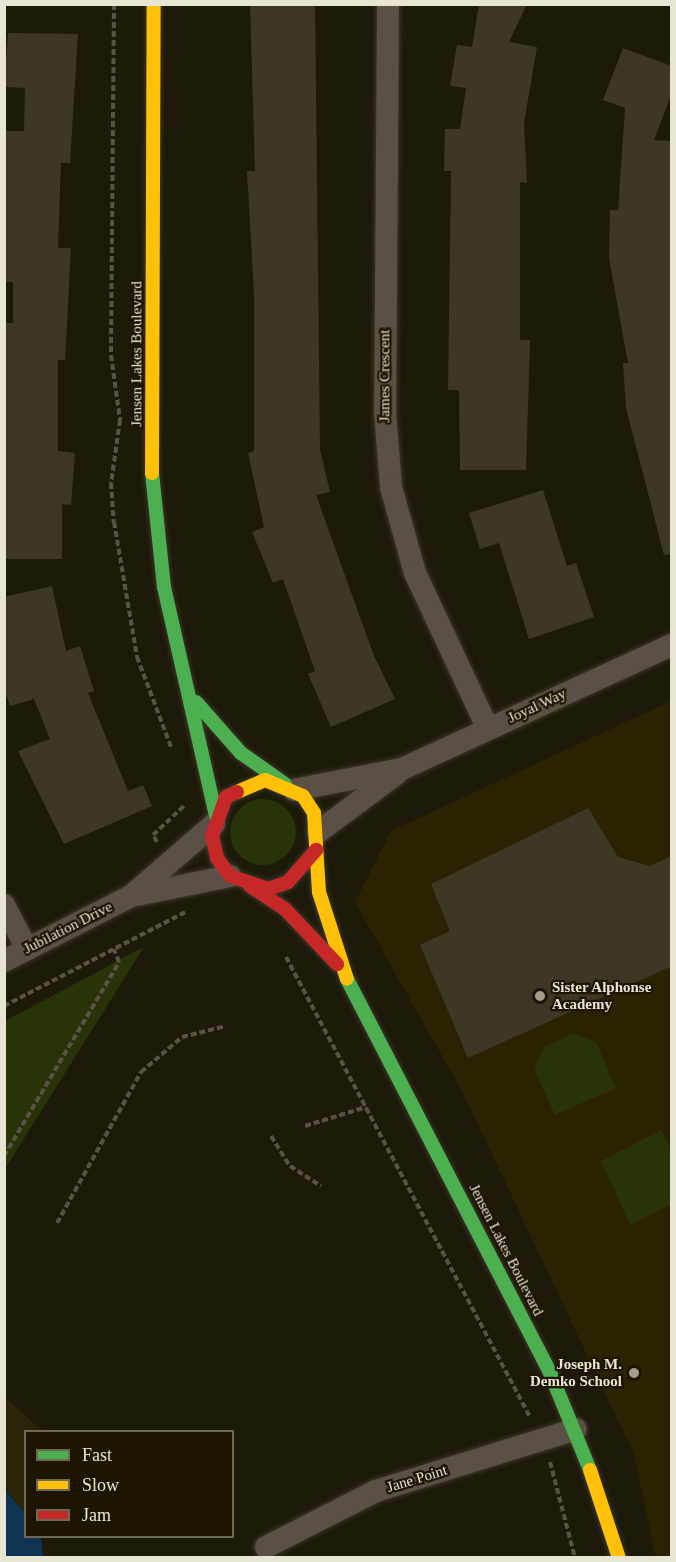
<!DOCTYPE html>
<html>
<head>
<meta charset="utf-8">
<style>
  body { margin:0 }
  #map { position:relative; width:676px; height:1562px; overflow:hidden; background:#1e1a0a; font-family:"Times New Roman",serif }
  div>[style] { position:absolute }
  .built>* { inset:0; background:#2b2201 }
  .green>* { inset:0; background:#293308 }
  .round { border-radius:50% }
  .sand>* { inset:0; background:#2c2406 }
  .water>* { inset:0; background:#0f3352 }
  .building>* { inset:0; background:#3d3825 }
  .path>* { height:4px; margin-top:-2px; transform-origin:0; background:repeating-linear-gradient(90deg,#5a5247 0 6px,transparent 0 9px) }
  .roads { filter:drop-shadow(0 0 2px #393628) drop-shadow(0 0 2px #393628) }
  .street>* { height:22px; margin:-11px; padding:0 11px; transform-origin:11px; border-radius:11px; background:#5a5045 }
  .fast>* { height:14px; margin:-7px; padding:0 7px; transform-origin:7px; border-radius:7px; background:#4caf50 }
  .slow>* { height:14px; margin:-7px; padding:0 7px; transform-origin:7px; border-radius:7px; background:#ffc107 }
  .jam>* { height:14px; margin:-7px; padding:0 7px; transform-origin:7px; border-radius:7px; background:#c62828 }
  .dots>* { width:16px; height:16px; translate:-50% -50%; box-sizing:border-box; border:3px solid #1d1500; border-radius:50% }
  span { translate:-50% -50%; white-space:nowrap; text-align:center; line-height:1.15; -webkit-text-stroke:4.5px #1d1500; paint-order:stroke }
  .street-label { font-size:15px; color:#e9e5d4 }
  .poi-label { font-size:15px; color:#e9e5d4; font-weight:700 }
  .left { translate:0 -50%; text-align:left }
  .right { translate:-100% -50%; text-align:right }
  .frame { position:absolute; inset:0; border:6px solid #e9e5d4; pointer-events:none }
  .legend { position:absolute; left:24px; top:1430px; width:210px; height:108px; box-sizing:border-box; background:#1d1500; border:2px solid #6f6855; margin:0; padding:8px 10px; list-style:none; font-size:18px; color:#e9e5d4 }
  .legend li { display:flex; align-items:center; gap:12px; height:30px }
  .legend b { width:30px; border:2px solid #6f6855 }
</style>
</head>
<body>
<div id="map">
  <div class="built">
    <div style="clip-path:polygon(671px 701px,671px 1557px,656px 1557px,633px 1452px,462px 1091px,355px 902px,391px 831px)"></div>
  </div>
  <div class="green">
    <div class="round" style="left:230px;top:799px;width:66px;height:66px"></div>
    <div style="clip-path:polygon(144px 947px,5px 1169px,5px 1021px)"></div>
    <div style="clip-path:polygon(573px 1033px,596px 1042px,616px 1088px,555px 1115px,534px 1069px,544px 1047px)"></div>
    <div style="clip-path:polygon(661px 1130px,671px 1150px,671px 1204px,630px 1225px,601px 1161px)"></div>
  </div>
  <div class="sand">
    <div style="clip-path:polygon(4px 1396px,42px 1431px,26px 1432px,25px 1513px,5px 1489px)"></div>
  </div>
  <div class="water">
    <div style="clip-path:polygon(4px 1489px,25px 1513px,26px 1536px,41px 1537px,43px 1557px,5px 1557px)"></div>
  </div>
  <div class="building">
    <div style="clip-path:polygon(250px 4px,315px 4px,320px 449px,330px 492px,316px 495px,374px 656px,395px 699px,331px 727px,308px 674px,315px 671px,283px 579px,273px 583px,252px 532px,264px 527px,248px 453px,254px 451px,254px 293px,247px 171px,255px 171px)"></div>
    <div style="clip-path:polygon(479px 4px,527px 4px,509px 42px,537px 47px,524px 123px,527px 183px,520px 182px,520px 340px,530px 340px,526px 470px,460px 470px,459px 390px,448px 390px,451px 171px,444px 171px,445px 129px,460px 129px,466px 88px,450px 86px,457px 45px,472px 47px)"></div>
    <div style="clip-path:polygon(8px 33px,78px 34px,70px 163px,61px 163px,58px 248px,71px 248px,65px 360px,58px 360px,58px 451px,75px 453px,71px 505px,62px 504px,62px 559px,4px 559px,4px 323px,13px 323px,13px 282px,4px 282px,4px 131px,24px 131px,25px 88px,4px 87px)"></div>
    <div style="clip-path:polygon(623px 48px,672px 66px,672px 93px,654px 140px,672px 141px,672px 554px,664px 555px,626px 408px,623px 363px,628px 363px,609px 258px,610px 210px,618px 210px,625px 108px,603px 100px)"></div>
    <div style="clip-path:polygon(543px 490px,567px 566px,576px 563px,594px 617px,529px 639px,499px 543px,480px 549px,469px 513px)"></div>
    <div style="clip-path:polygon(52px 586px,66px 651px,80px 646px,94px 691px,88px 693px,128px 791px,143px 785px,152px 806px,64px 844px,18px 751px,50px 739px,34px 699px,10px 706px,4px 688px,4px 597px)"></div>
    <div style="clip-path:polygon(588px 808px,618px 857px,650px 866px,672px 856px,672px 966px,468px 1058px,420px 945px,450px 931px,431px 884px)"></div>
  </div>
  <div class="path">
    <div style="left:114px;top:4px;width:351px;rotate:90.5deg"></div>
    <div style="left:111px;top:355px;width:66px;rotate:82.1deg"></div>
    <div style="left:120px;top:420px;width:64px;rotate:98.1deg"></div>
    <div style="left:111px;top:483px;width:39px;rotate:86deg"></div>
    <div style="left:114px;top:522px;width:137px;rotate:80.3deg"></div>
    <div style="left:137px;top:657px;width:96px;rotate:69.3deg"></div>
    <div style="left:157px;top:842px;width:8px;rotate:-120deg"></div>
    <div style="left:153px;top:835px;width:44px;rotate:-43.2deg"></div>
    <div style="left:286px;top:957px;width:521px;rotate:62.06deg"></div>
    <div style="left:4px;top:1006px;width:204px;rotate:-27.4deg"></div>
    <div style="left:305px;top:1126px;width:64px;rotate:-17.3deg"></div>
    <div style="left:271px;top:1136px;width:36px;rotate:58deg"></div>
    <div style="left:290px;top:1166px;width:37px;rotate:33deg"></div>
    <div style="left:4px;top:1156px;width:226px;rotate:-59.3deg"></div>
    <div style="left:119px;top:962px;width:14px;rotate:-111deg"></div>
    <div style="left:57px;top:1223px;width:173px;rotate:-60.9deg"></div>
    <div style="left:141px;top:1072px;width:54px;rotate:-40.5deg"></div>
    <div style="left:182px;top:1037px;width:45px;rotate:-14deg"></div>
    <div style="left:550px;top:1462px;width:99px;rotate:75.4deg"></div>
  </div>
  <div class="roads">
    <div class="street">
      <div style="left:388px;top:4px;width:408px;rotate:90.4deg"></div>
      <div style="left:385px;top:412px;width:75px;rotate:85.4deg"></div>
      <div style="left:391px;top:487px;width:89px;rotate:74.4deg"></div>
      <div style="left:415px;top:573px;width:172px;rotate:64.9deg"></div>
      <div style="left:294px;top:790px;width:110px;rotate:-11deg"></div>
      <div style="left:402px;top:769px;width:297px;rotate:-24.7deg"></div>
      <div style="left:318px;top:832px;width:97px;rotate:-36.6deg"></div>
      <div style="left:136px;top:895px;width:96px;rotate:-11.4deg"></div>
      <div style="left:4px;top:905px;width:50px;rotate:62.4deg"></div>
      <div style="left:4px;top:961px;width:143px;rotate:-27.1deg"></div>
      <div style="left:131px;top:896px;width:110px;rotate:-40.9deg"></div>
      <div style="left:266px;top:1547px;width:123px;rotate:-27deg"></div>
      <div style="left:376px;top:1491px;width:209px;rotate:-17.2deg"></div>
    </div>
    <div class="fast">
      <div style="left:152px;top:473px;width:115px;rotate:84deg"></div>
      <div style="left:164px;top:587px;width:234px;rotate:77.2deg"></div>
      <div style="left:196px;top:702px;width:68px;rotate:48.6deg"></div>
      <div style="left:241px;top:753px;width:54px;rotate:35.2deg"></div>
      <div style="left:347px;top:979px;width:440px;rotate:62.7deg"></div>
      <div style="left:549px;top:1370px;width:108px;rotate:67.7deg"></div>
    </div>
    <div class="slow">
      <div style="left:152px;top:473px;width:469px;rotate:-89.8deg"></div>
      <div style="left:237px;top:792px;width:30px;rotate:-23deg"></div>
      <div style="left:265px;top:780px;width:41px;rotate:22.8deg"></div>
      <div style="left:303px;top:796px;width:20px;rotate:57deg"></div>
      <div style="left:314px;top:813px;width:79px;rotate:86.4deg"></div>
      <div style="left:319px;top:892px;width:91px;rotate:72.2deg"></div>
      <div style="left:590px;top:1470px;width:93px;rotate:71.8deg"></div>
    </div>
    <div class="jam">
      <div style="left:237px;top:792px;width:12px;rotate:156deg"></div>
      <div style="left:226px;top:797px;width:41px;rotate:109.7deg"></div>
      <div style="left:212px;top:836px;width:23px;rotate:77deg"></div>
      <div style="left:217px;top:858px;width:22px;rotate:54deg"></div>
      <div style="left:230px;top:876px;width:40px;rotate:18.9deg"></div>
      <div style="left:268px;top:889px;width:21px;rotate:-19deg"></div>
      <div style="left:288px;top:882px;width:43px;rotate:-48.8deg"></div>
      <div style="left:250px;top:886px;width:42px;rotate:33.3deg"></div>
      <div style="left:285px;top:909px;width:76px;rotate:46.6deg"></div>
    </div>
  </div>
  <div class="dots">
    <div style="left:540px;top:996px;background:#a29e8d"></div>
    <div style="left:634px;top:1373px;background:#a29e8d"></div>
  </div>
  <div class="street-label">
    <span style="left:137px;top:354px;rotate:-90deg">Jensen Lakes Boulevard</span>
    <span style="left:385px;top:376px;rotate:-90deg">James Crescent</span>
    <span style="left:537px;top:706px;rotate:-25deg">Joyal Way</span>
    <span style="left:68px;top:928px;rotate:-27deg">Jubilation Drive</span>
    <span style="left:506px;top:1250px;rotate:63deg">Jensen Lakes Boulevard</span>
    <span style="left:417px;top:1479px;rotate:-17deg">Jane Point</span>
  </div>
  <div class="poi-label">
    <span class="left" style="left:552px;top:996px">Sister Alphonse<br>Academy</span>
    <span class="right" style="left:622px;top:1373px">Joseph M.<br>Demko School</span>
  </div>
  <div class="frame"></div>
  <ul class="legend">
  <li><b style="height:8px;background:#4caf50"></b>Fast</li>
  <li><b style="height:8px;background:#ffc107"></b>Slow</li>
  <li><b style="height:8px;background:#c62828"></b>Jam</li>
  </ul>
</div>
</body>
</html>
